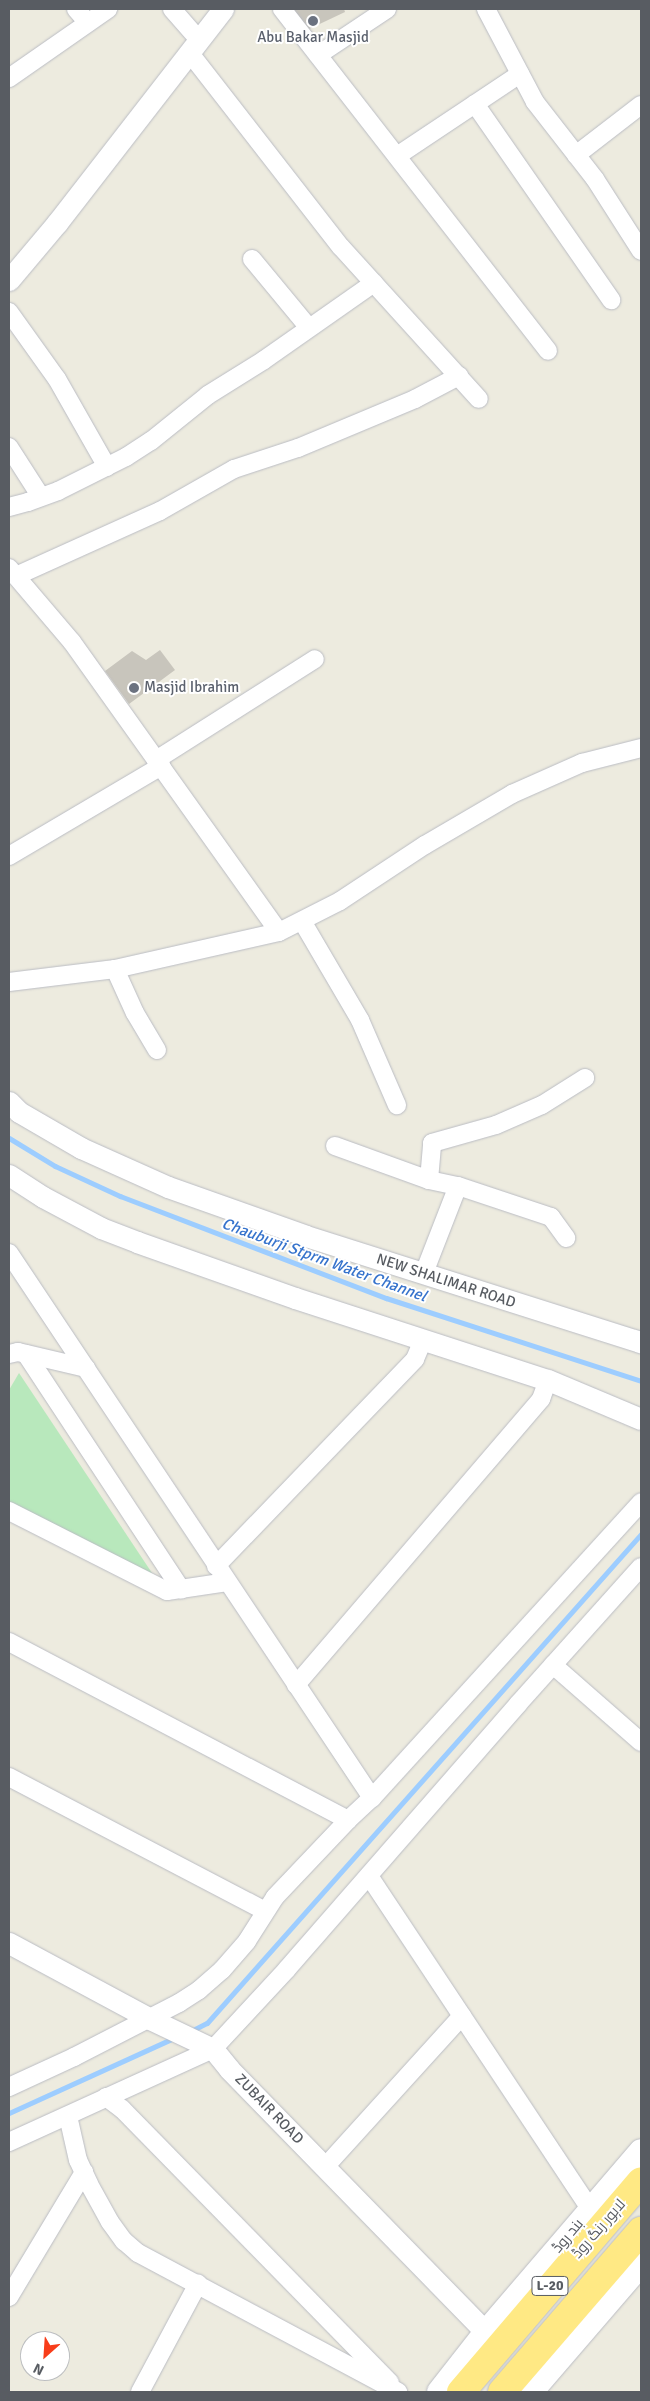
<!DOCTYPE html>
<html>
<head>
<meta charset="utf-8">
<style>
  body { margin:0 }
  #map { position:relative; width:650px; height:2401px; overflow:hidden; background:#edebdf; font-family:Signika,Cairo,sans-serif }
  div>[style] { position:absolute }
  .green>* { inset:0; background:#b8e8bc }
  .stream>* { height:5px; margin:-2.5px; padding:0 2.5px; transform-origin:2.5px; border-radius:2.5px; background:#9dcdff }
  .building>* { inset:0; background:#c8c5bc }
  .roads { filter:drop-shadow(0 0 1px #babcc3) drop-shadow(0 0 1px #babcc3) }
  .minor>* { height:18px; margin:-9px; padding:0 9px; transform-origin:9px; border-radius:9px; background:#fff }
  .tertiary>* { height:21px; margin:-10.5px; padding:0 10.5px; transform-origin:10.5px; border-radius:10.5px; background:#fff }
  .secondary>* { height:24px; margin:-12px; padding:0 12px; transform-origin:12px; border-radius:12px; background:#fff }
  .motorway>* { height:28px; margin:-14px; padding:0 14px; transform-origin:14px; border-radius:14px; background:#ffe984 }
  .dots>* { width:14px; height:14px; translate:-50% -50%; box-sizing:border-box; border:2px solid #fff; border-radius:50% }
  span { translate:-50% -50%; white-space:nowrap; text-align:center; line-height:1.15; -webkit-text-stroke:4px #fff; paint-order:stroke }
  .shield-label span { padding:1px 4px; background:#fff; border:1px solid; border-radius:4px; -webkit-text-stroke-width:0 }
  .shield-label { font-size:14px; color:#585c62; font-weight:700 }
  .worship-label { font-size:15px; color:#5b616d }
  .left { translate:0 -50%; text-align:left }
  .street-label { font-size:15px; color:#585c62 }
  .water-label { font-size:16px; color:#3673cc; font-style:italic }
  .frame { position:absolute; inset:0; border:10px solid #585c62; pointer-events:none }
  .north { position:absolute; left:20px; top:2331px; width:50px; height:50px; box-sizing:border-box; background:#fff; border:1px solid #bcbec0; border-radius:50%; rotate:206deg; font-size:14px; font-weight:700; line-height:20px; text-align:center; color:#585c62 }
  .north::after { content:''; display:block; margin:auto; width:18px; height:22px; background:#f83d1a; clip-path:polygon(50% 0,100% 100%,50% 72%,0 100%) }
</style>
</head>
<body>
<div id="map">
  <div class="green">
    <div style="clip-path:polygon(19px 1373px,158px 1582px,9px 1504px,9px 1390px)"></div>
  </div>
  <div class="stream">
    <div style="left:9px;top:1138px;width:54px;rotate:31.3deg"></div>
    <div style="left:55px;top:1166px;width:72px;rotate:24.8deg"></div>
    <div style="left:120px;top:1196px;width:285px;rotate:21deg"></div>
    <div style="left:386px;top:1298px;width:268px;rotate:18deg"></div>
    <div style="left:191px;top:2031px;width:18px;rotate:-27deg"></div>
    <div style="left:207px;top:2023px;width:654px;rotate:-48.41deg"></div>
    <div style="left:9px;top:2113px;width:183px;rotate:-24.5deg"></div>
  </div>
  <div class="building">
    <div style="clip-path:polygon(292px 9px,344px 9px,345px 12px,307px 30px)"></div>
    <div style="clip-path:polygon(160px 650px,175px 670px,129px 704px,105px 671px,132px 651px,146px 660px)"></div>
  </div>
  <div class="roads">
    <div class="minor">
      <div style="left:76px;top:9px;width:18px;rotate:49deg"></div>
      <div style="left:172px;top:9px;width:41px;rotate:48.9deg"></div>
      <div style="left:282px;top:9px;width:433px;rotate:52.1deg"></div>
      <div style="left:486px;top:9px;width:105px;rotate:62.2deg"></div>
      <div style="left:535px;top:102px;width:98px;rotate:52.1deg"></div>
      <div style="left:595px;top:179px;width:85px;rotate:57.4deg"></div>
      <div style="left:189px;top:52px;width:247px;rotate:52.1deg"></div>
      <div style="left:341px;top:247px;width:205px;rotate:47.8deg"></div>
      <div style="left:318px;top:55px;width:83px;rotate:-33.7deg"></div>
      <div style="left:9px;top:78px;width:121px;rotate:-34.9deg"></div>
      <div style="left:475px;top:104px;width:239px;rotate:55.2deg"></div>
      <div style="left:576px;top:155px;width:82px;rotate:-37.6deg"></div>
      <div style="left:397px;top:156px;width:148px;rotate:-33.7deg"></div>
      <div style="left:252px;top:259px;width:89px;rotate:50.4deg"></div>
      <div style="left:9px;top:312px;width:82px;rotate:54.4deg"></div>
      <div style="left:57px;top:379px;width:101px;rotate:60.4deg"></div>
      <div style="left:9px;top:447px;width:59px;rotate:57.4deg"></div>
      <div style="left:9px;top:507px;width:20px;rotate:-15deg"></div>
      <div style="left:28px;top:502px;width:32px;rotate:-20deg"></div>
      <div style="left:58px;top:491px;width:76px;rotate:-26.6deg"></div>
      <div style="left:126px;top:457px;width:30px;rotate:-33deg"></div>
      <div style="left:151px;top:441px;width:73px;rotate:-38.9deg"></div>
      <div style="left:208px;top:395px;width:66px;rotate:-32deg"></div>
      <div style="left:264px;top:360px;width:134px;rotate:-35deg"></div>
      <div style="left:9px;top:568px;width:97px;rotate:49.6deg"></div>
      <div style="left:72px;top:642px;width:356px;rotate:54.5deg"></div>
      <div style="left:16px;top:576px;width:158px;rotate:-24.3deg"></div>
      <div style="left:160px;top:511px;width:85px;rotate:-29.6deg"></div>
      <div style="left:234px;top:469px;width:67px;rotate:-18.2deg"></div>
      <div style="left:298px;top:448px;width:127px;rotate:-22.7deg"></div>
      <div style="left:415px;top:399px;width:50px;rotate:-27.6deg"></div>
      <div style="left:156px;top:760px;width:188px;rotate:-32.4deg"></div>
      <div style="left:9px;top:856px;width:177px;rotate:-30.6deg"></div>
      <div style="left:302px;top:921px;width:115px;rotate:59.6deg"></div>
      <div style="left:360px;top:1020px;width:93px;rotate:66.5deg"></div>
      <div style="left:115px;top:969px;width:48px;rotate:65.6deg"></div>
      <div style="left:135px;top:1013px;width:43px;rotate:59.3deg"></div>
      <div style="left:9px;top:982px;width:107px;rotate:-7deg"></div>
      <div style="left:115px;top:969px;width:168px;rotate:-12.7deg"></div>
      <div style="left:279px;top:932px;width:68px;rotate:-26.9deg"></div>
      <div style="left:340px;top:901px;width:102px;rotate:-33.4deg"></div>
      <div style="left:425px;top:845px;width:101px;rotate:-30.4deg"></div>
      <div style="left:512px;top:794px;width:77px;rotate:-23.9deg"></div>
      <div style="left:582px;top:763px;width:61px;rotate:-14.3deg"></div>
      <div style="left:335px;top:1146px;width:100px;rotate:19.9deg"></div>
      <div style="left:429px;top:1180px;width:30px;rotate:12deg"></div>
      <div style="left:458px;top:1186px;width:98px;rotate:18.4deg"></div>
      <div style="left:551px;top:1217px;width:26px;rotate:54deg"></div>
      <div style="left:429px;top:1180px;width:37px;rotate:-85deg"></div>
      <div style="left:432px;top:1143px;width:66px;rotate:-15.7deg"></div>
      <div style="left:496px;top:1125px;width:50px;rotate:-23.5deg"></div>
      <div style="left:542px;top:1105px;width:51px;rotate:-32.1deg"></div>
      <div style="left:9px;top:1253px;width:655px;rotate:56.33deg"></div>
      <div style="left:424px;top:1273px;width:93px;rotate:-68.7deg"></div>
      <div style="left:9px;top:1354px;width:9px;rotate:-13deg"></div>
      <div style="left:18px;top:1352px;width:70px;rotate:13.2deg"></div>
      <div style="left:26px;top:1354px;width:282px;rotate:56.6deg"></div>
      <div style="left:9px;top:1511px;width:177px;rotate:26.9deg"></div>
      <div style="left:167px;top:1591px;width:61px;rotate:-8.5deg"></div>
      <div style="left:216px;top:1566px;width:287px;rotate:-46.1deg"></div>
      <div style="left:415px;top:1359px;width:21px;rotate:-67deg"></div>
      <div style="left:9px;top:1642px;width:383px;rotate:27.7deg"></div>
      <div style="left:553px;top:1665px;width:117px;rotate:41.2deg"></div>
      <div style="left:296px;top:1685px;width:377px;rotate:-49.4deg"></div>
      <div style="left:541px;top:1399px;width:20px;rotate:-70deg"></div>
      <div style="left:9px;top:1777px;width:289px;rotate:27.6deg"></div>
      <div style="left:369px;top:1876px;width:401px;rotate:56.4deg"></div>
      <div style="left:9px;top:2087px;width:72px;rotate:-24.8deg"></div>
      <div style="left:74px;top:2057px;width:118px;rotate:-27.2deg"></div>
      <div style="left:179px;top:2003px;width:24px;rotate:-33deg"></div>
      <div style="left:199px;top:1990px;width:30px;rotate:-41deg"></div>
      <div style="left:222px;top:1970px;width:38px;rotate:-49deg"></div>
      <div style="left:247px;top:1941px;width:52px;rotate:-57.5deg"></div>
      <div style="left:275px;top:1897px;width:106px;rotate:-46.5deg"></div>
      <div style="left:348px;top:1820px;width:33px;rotate:-43deg"></div>
      <div style="left:372px;top:1798px;width:400px;rotate:-47.7deg"></div>
      <div style="left:106px;top:2097px;width:20px;rotate:37deg"></div>
      <div style="left:122px;top:2109px;width:383px;rotate:45.6deg"></div>
      <div style="left:68px;top:2116px;width:45px;rotate:77.2deg"></div>
      <div style="left:78px;top:2160px;width:26px;rotate:65deg"></div>
      <div style="left:89px;top:2184px;width:43px;rotate:61.1deg"></div>
      <div style="left:110px;top:2222px;width:24px;rotate:54deg"></div>
      <div style="left:124px;top:2241px;width:18px;rotate:41deg"></div>
      <div style="left:138px;top:2253px;width:295px;rotate:28.1deg"></div>
      <div style="left:9px;top:2142px;width:224px;rotate:-24.5deg"></div>
      <div style="left:213px;top:2049px;width:109px;rotate:-47.2deg"></div>
      <div style="left:287px;top:1969px;width:352px;rotate:-48.9deg"></div>
      <div style="left:518px;top:1704px;width:184px;rotate:-48.1deg"></div>
      <div style="left:325px;top:2167px;width:204px;rotate:-47.8deg"></div>
      <div style="left:9px;top:2297px;width:146px;rotate:-59deg"></div>
      <div style="left:140px;top:2392px;width:123px;rotate:-61.8deg"></div>
    </div>
    <div class="tertiary">
      <div style="left:9px;top:280px;width:75px;rotate:-49.9deg"></div>
      <div style="left:57px;top:223px;width:271px;rotate:-52.2deg"></div>
      <div style="left:9px;top:1102px;width:14px;rotate:45deg"></div>
      <div style="left:19px;top:1112px;width:72px;rotate:30.1deg"></div>
      <div style="left:81px;top:1148px;width:95px;rotate:24.1deg"></div>
      <div style="left:168px;top:1187px;width:146px;rotate:19.5deg"></div>
      <div style="left:306px;top:1236px;width:351px;rotate:17.6deg"></div>
      <div style="left:9px;top:1175px;width:40px;rotate:32.9deg"></div>
      <div style="left:43px;top:1197px;width:66px;rotate:28.1deg"></div>
      <div style="left:101px;top:1228px;width:39px;rotate:21deg"></div>
      <div style="left:137px;top:1242px;width:168px;rotate:19.5deg"></div>
      <div style="left:295px;top:1298px;width:266px;rotate:18deg"></div>
      <div style="left:548px;top:1380px;width:101px;rotate:22.8deg"></div>
      <div style="left:9px;top:1943px;width:160px;rotate:28.3deg"></div>
      <div style="left:150px;top:2019px;width:70px;rotate:25.5deg"></div>
      <div style="left:213px;top:2049px;width:26px;rotate:51deg"></div>
      <div style="left:229px;top:2069px;width:368px;rotate:45.7deg"></div>
    </div>
    <div class="secondary">
      <div style="left:439px;top:2392px;width:76px;rotate:-51.9deg"></div>
      <div style="left:486px;top:2332px;width:238px;rotate:-49.4deg"></div>
      <div style="left:531px;top:2392px;width:169px;rotate:-49.3deg"></div>
    </div>
    <div class="motorway">
      <div style="left:461px;top:2392px;width:277px;rotate:-49.5deg"></div>
      <div style="left:502px;top:2392px;width:213px;rotate:-49.2deg"></div>
    </div>
  </div>
  <div class="dots">
    <div style="left:313px;top:21px;background:#6b7280"></div>
    <div style="left:134px;top:688px;background:#6b7280"></div>
  </div>
  <div class="shield-label">
    <span style="left:550px;top:2286px">L-20</span>
  </div>
  <div class="worship-label">
    <span style="left:313px;top:38px">Abu Bakar Masjid</span>
    <span class="left" style="left:144px;top:688px">Masjid Ibrahim</span>
  </div>
  <div class="street-label">
    <span style="left:446px;top:1281px;rotate:18deg">NEW SHALIMAR ROAD</span>
    <span style="left:269px;top:2109px;rotate:46deg">ZUBAIR ROAD</span>
    <span style="left:599px;top:2229px;rotate:-49deg">لاہور رنگ روڈ</span>
    <span style="left:568px;top:2236px;rotate:-50deg">بند روڈ</span>
  </div>
  <div class="water-label">
    <span style="left:324px;top:1260px;rotate:20deg">Chauburji Stprm Water Channel</span>
  </div>
  <div class="frame"></div>
  <div class="north">N</div>
</div>
</body>
</html>
